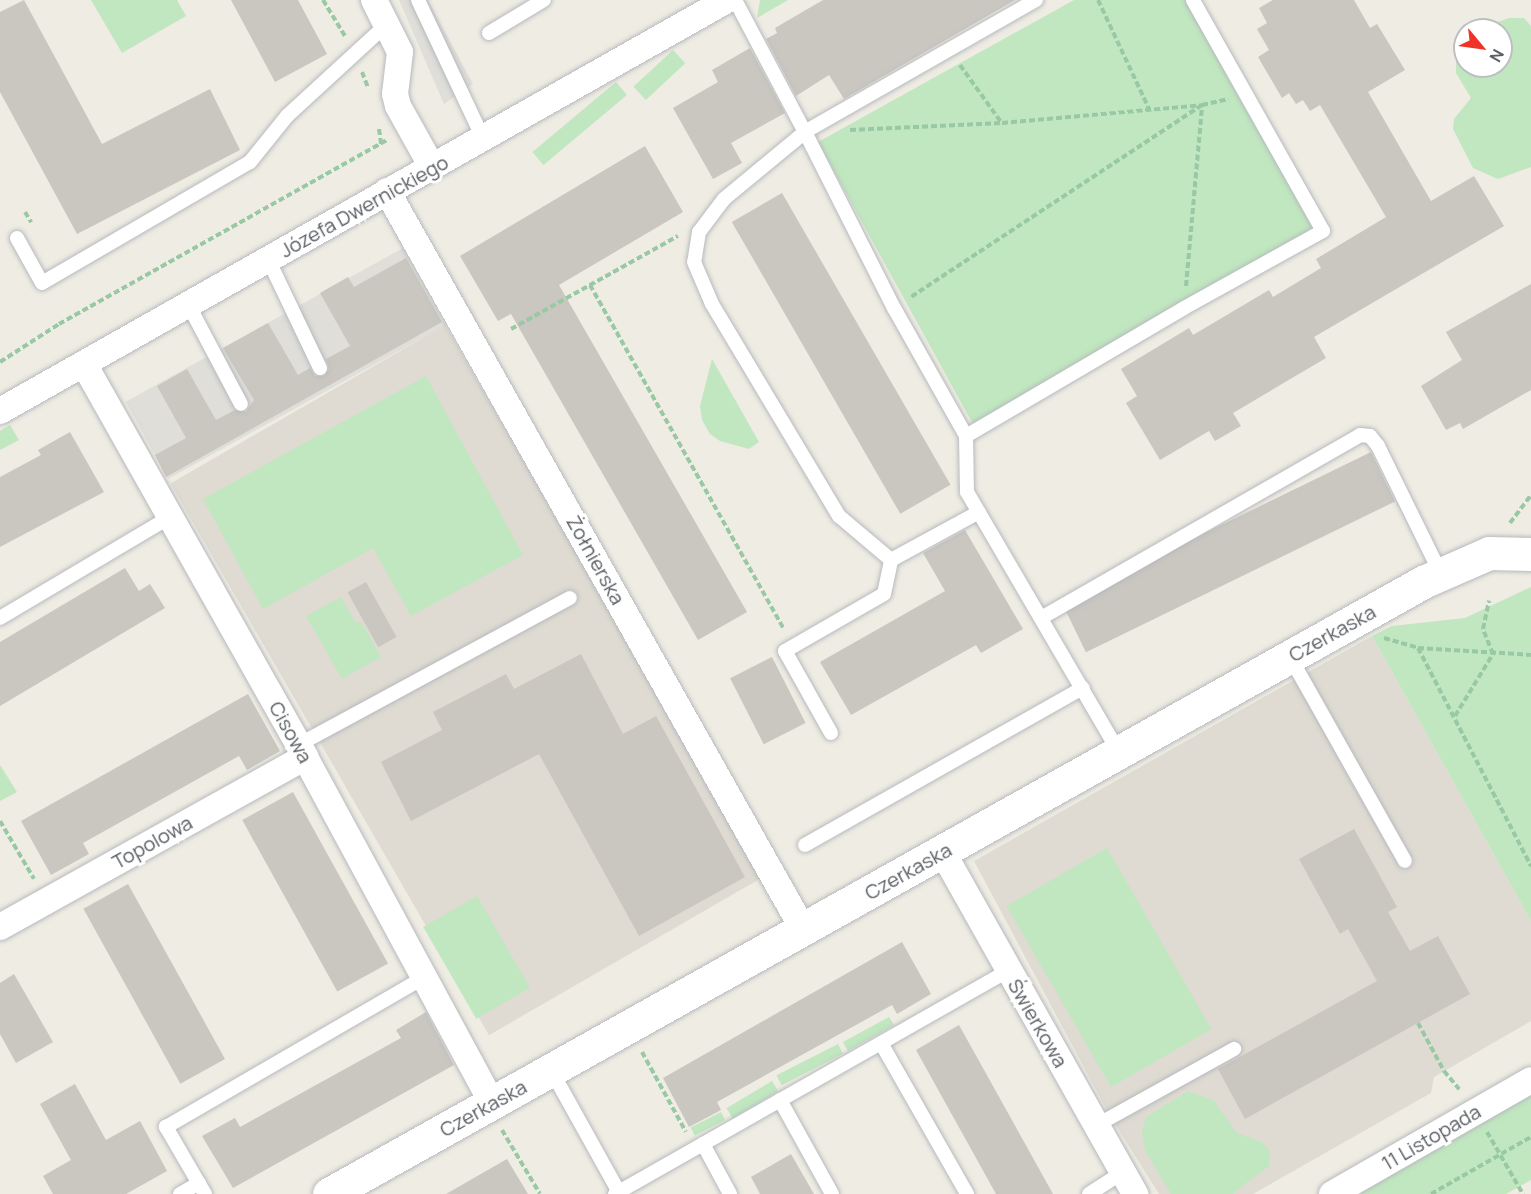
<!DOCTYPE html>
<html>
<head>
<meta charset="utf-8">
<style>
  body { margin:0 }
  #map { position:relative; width:1531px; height:1194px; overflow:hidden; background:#efece3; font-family:Manrope,sans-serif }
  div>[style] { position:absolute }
  .industrial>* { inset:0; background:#dfded8; transform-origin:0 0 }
  .education>* { inset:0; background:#dfdbd2; transform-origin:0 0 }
  .green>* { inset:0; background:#c0e7bf; transform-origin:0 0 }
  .building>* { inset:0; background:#cac6c0; transform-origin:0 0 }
  .path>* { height:4px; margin-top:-2px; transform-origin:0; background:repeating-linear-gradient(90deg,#98c8a4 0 6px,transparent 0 9px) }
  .roads { filter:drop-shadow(0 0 2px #b6babe) drop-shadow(0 0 2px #b6babe) }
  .service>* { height:14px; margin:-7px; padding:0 7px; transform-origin:7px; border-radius:7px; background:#fff }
  .minor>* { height:26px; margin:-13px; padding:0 13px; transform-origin:13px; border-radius:13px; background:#fff }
  .tertiary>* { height:33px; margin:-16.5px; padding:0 16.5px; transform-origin:16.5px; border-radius:16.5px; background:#fff }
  span { translate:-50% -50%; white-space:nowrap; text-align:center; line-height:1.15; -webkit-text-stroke:6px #fff; paint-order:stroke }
  .street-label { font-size:20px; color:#5b6065 }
  .north { position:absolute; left:1453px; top:18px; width:60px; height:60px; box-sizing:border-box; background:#fff; border:2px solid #bdbfc1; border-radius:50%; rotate:119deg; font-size:16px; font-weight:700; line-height:24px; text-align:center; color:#5b6065 }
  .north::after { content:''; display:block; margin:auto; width:21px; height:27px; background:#ef3329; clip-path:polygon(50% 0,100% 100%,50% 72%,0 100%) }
</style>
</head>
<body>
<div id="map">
  <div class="industrial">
    <div style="clip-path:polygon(399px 0,428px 0,473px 84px,444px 104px)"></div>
    <div style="left:403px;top:248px;width:88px;height:317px;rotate:61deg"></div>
  </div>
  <div class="education">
    <div style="left:445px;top:325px;width:637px;height:317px;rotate:60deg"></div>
    <div style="clip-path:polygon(1372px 636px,1531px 921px,1531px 1021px,1434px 1077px,1431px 1093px,1253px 1194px,1159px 1194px,1110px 1116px,974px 861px)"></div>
  </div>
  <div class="green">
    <div style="clip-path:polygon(91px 0,177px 0,186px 16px,122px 53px)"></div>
    <div style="clip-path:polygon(760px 0,788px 0,757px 18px)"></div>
    <div style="clip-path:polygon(1074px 0,1193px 0,1320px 232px,973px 424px,818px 142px)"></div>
    <div style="clip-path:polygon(1509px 18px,1524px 18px,1531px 26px,1531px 167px,1498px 179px,1473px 168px,1453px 129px,1454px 119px,1471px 98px,1456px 73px,1456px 56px,1465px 50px,1465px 66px,1501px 66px,1501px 30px,1487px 30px,1492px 24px)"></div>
    <div style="left:673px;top:50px;width:18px;height:54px;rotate:47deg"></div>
    <div style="left:616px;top:82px;width:17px;height:109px;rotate:50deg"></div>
    <div style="clip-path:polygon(712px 359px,759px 442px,749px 449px,720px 441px,710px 434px,702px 420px,700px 406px)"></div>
    <div style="clip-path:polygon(426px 376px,523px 555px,411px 616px,373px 548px,263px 609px,203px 499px)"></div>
    <div style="clip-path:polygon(10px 425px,19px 440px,0 450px,0 431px)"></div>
    <div style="clip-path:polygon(1531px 587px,1531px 921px,1372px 636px,1392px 626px,1465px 618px)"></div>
    <div style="clip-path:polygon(341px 597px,356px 623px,361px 621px,381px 657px,342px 679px,306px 616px)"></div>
    <div style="clip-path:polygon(0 765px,17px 792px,0 801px)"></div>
    <div style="left:1107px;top:848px;width:209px;height:116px;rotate:60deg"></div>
    <div style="left:477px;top:896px;width:106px;height:62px;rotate:60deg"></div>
    <div style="clip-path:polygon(889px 1017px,894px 1025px,848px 1051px,845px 1046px,843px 1042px)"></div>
    <div style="left:838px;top:1044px;width:11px;height:69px;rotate:63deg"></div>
    <div style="left:772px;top:1081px;width:12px;height:53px;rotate:59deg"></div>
    <div style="clip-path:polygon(1188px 1091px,1213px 1100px,1237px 1133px,1262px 1142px,1270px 1152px,1269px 1166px,1232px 1194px,1171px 1194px,1145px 1150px,1142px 1132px,1146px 1117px)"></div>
    <div style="clip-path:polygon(1531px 1092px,1531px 1180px,1506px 1194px,1346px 1194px)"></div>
    <div style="left:721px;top:1112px;width:9px;height:34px;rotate:63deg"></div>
  </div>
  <div class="building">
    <div style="clip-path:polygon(24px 0,102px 144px,210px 89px,240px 150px,77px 234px,0 92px,0 12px)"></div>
    <div style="clip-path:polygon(231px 0,298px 0,327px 54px,275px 82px)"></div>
    <div style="clip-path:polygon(823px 0,1015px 0,844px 99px,829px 75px,796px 96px,766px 39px,777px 33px,775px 28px)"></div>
    <div style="clip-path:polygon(1273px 0,1354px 0,1370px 28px,1377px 24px,1405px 70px,1368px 92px,1431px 201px,1474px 176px,1504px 226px,1314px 337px,1326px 358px,1233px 413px,1241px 426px,1215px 441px,1209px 431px,1160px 460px,1126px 403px,1137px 396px,1121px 369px,1189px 328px,1193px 335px,1269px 290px,1273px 297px,1321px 268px,1316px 259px,1386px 217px,1320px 105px,1310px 111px,1303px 100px,1296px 104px,1289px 93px,1282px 98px,1258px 57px,1269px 50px,1257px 29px,1267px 23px,1259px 8px)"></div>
    <div style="clip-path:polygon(750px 48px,785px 113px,731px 143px,742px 163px,713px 179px,673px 108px,718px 82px,712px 70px)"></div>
    <div style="clip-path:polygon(645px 146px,683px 212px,559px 285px,747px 612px,698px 640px,511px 314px,498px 321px,460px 256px)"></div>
    <div style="left:782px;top:193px;width:337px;height:58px;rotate:60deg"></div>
    <div style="clip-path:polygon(406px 258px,442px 322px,166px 477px,155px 455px,186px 438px,157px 386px,187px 369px,216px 420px,235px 410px,246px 412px,254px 400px,223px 348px,268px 323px,298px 375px,310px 368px,315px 376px,324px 376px,329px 369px,326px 359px,350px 346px,320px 293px,348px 277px,354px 287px)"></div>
    <div style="clip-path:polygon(1531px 284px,1531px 390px,1463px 429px,1460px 423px,1446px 430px,1421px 386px,1462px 360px,1446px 332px)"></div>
    <div style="clip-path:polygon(70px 432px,104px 492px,0 547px,0 477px,41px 455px,38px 450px)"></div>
    <div style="left:1371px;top:452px;width:55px;height:344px;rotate:64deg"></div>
    <div style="clip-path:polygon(965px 530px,1023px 629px,981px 653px,976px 645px,851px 715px,820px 662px,945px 591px,923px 553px)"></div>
    <div style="clip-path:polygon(125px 568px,139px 591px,150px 584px,165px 608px,0 706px,0 642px)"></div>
    <div style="left:366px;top:582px;width:63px;height:21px;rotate:61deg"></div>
    <div style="clip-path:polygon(581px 654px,623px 734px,656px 716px,745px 877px,639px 936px,539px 754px,411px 821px,381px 762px,442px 730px,433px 712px,506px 674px,514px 689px)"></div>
    <div style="left:772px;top:657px;width:74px;height:47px;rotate:63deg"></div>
    <div style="clip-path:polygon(248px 694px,280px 751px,247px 770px,239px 756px,83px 843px,89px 854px,51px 875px,21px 821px)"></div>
    <div style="left:293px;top:792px;width:196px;height:58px;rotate:61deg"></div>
    <div style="clip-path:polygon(1354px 829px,1397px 907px,1388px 912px,1410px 951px,1438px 936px,1470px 994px,1245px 1119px,1218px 1069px,1377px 981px,1348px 929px,1340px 934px,1299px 859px)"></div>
    <div style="left:128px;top:884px;width:200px;height:51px;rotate:61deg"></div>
    <div style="clip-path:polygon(902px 942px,931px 994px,897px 1014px,892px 1005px,717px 1102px,721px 1110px,689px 1127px,663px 1078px)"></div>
    <div style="clip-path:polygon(14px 974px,53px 1042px,16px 1063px,0 1034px,0 983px)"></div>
    <div style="clip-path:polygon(426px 1012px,454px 1065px,233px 1188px,202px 1136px,235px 1118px,240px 1127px,401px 1038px,396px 1030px)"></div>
    <div style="clip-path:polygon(959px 1025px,1053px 1194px,996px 1194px,916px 1050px)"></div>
    <div style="clip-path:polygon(75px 1084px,106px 1140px,140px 1121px,167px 1171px,126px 1194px,53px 1194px,43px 1176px,71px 1160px,40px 1104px)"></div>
    <div style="clip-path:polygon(791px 1154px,814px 1194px,760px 1194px,751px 1177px)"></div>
    <div style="clip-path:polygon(507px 1159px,528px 1194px,446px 1194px)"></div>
  </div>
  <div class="path">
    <div style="left:323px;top:0;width:42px;rotate:58.6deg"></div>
    <div style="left:1098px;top:0;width:120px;rotate:64.9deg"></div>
    <div style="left:960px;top:65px;width:70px;rotate:54.3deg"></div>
    <div style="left:362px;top:72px;width:17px;rotate:69deg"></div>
    <div style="left:379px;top:129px;width:15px;rotate:82deg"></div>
    <div style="left:850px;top:130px;width:152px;rotate:-2.6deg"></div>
    <div style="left:1002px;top:123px;width:201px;rotate:-5.1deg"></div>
    <div style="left:1202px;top:105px;width:351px;rotate:146.6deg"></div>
    <div style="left:25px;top:212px;width:12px;rotate:59deg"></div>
    <div style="left:590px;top:285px;width:395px;rotate:60.6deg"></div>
    <div style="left:1186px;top:286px;width:182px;rotate:-84.9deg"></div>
    <div style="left:1202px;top:105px;width:27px;rotate:-13deg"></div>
    <div style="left:511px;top:329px;width:191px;rotate:-29.1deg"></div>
    <div style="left:0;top:362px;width:70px;rotate:-32.8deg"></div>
    <div style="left:59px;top:324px;width:376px;rotate:-29.3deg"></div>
    <div style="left:1510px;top:523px;width:35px;rotate:-53deg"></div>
    <div style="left:1384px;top:638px;width:35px;rotate:16deg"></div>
    <div style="left:1418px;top:648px;width:113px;rotate:3.5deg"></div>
    <div style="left:1418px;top:648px;width:246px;rotate:62.6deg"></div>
    <div style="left:1455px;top:716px;width:73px;rotate:-58.5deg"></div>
    <div style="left:1493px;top:654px;width:27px;rotate:-112deg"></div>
    <div style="left:1483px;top:629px;width:29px;rotate:-78deg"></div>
    <div style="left:0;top:821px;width:67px;rotate:59.6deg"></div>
    <div style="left:1418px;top:1023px;width:55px;rotate:61.6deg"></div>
    <div style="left:1444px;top:1071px;width:26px;rotate:50deg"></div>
    <div style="left:642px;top:1052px;width:91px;rotate:61.2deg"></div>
    <div style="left:502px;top:1130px;width:74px;rotate:59.3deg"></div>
    <div style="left:1487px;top:1132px;width:72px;rotate:59.9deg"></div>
    <div style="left:1431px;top:1194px;width:115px;rotate:-29.7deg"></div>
  </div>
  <div class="roads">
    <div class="service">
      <div style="left:418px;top:0;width:153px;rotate:64.8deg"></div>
      <div style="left:735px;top:0;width:149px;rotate:62.1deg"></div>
      <div style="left:805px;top:132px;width:105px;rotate:140.4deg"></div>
      <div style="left:724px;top:199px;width:41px;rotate:127.1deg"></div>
      <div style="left:699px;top:232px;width:30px;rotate:99deg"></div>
      <div style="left:694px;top:262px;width:46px;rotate:66.8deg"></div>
      <div style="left:712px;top:304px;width:247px;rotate:59.1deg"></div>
      <div style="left:839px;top:516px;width:68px;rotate:40.2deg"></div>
      <div style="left:891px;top:560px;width:100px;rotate:-28.6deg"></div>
      <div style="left:1036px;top:0;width:266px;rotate:150.3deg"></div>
      <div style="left:805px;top:132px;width:197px;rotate:63.2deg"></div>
      <div style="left:894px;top:308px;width:147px;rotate:60.6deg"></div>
      <div style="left:966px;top:436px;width:56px;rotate:89deg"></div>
      <div style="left:967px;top:492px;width:301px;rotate:59.7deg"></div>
      <div style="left:489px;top:33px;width:64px;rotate:-31deg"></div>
      <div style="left:17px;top:238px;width:51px;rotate:60.9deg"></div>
      <div style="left:42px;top:283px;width:241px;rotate:-30.2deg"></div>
      <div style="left:250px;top:162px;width:59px;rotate:-51.2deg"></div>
      <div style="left:287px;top:116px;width:134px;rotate:-42.6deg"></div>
      <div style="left:268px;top:259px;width:121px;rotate:64.5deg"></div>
      <div style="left:188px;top:304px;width:113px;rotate:62.1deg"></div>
      <div style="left:966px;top:436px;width:253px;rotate:-30.4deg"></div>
      <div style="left:1184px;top:308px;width:159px;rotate:-29deg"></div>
      <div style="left:1323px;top:231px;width:265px;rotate:-119.4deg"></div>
      <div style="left:0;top:618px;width:198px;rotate:-30.7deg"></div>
      <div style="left:1041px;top:618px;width:368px;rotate:-29.8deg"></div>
      <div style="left:1360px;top:435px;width:10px;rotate:6deg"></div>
      <div style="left:1370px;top:436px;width:13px;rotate:51deg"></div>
      <div style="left:1378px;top:446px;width:143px;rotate:63.8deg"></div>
      <div style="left:1290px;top:657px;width:234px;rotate:60.6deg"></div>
      <div style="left:831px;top:733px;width:94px;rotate:-119.3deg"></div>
      <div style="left:785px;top:651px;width:114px;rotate:-29.9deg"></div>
      <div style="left:884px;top:594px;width:35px;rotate:-78deg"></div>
      <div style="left:298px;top:745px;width:309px;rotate:-28.4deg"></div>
      <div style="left:805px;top:845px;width:319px;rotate:-29.5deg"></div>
      <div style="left:881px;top:1043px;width:174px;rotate:60.3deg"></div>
      <div style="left:551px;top:1070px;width:140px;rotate:60.9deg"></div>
      <div style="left:780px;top:1100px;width:107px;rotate:61deg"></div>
      <div style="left:1097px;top:1125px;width:157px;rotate:-29deg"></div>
      <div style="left:703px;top:1144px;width:57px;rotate:61.6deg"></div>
      <div style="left:180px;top:1194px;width:22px;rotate:-30deg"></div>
      <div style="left:205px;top:1194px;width:78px;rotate:-120.2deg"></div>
      <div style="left:166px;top:1127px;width:297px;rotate:-30.1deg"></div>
      <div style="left:615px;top:1194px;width:452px;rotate:-29.6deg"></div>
      <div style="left:1089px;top:1194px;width:40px;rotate:-32.9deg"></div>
    </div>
    <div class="minor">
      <div style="left:374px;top:0;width:58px;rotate:63.4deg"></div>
      <div style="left:400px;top:52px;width:42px;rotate:96.8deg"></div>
      <div style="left:395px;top:94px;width:12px;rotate:76deg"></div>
      <div style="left:398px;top:106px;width:70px;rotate:60.9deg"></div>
      <div style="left:387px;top:191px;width:847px;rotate:60.59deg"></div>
      <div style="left:84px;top:364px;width:451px;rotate:60.6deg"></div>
      <div style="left:305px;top:757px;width:393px;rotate:61.6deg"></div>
      <div style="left:0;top:411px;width:835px;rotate:-29.48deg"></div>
      <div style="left:942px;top:851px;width:394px;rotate:60.6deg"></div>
      <div style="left:0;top:927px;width:349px;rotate:-29.1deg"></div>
      <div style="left:1332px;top:1194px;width:229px;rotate:-29.8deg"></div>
    </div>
    <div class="tertiary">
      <div style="left:329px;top:1194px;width:1254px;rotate:-29.22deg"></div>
      <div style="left:1423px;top:582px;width:72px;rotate:-23.7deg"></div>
      <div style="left:1489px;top:553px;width:42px;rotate:1.4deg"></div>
    </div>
  </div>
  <div class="street-label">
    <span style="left:364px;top:206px;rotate:-29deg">Józefa Dwernickiego</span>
    <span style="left:596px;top:560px;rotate:61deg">Żołnierska</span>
    <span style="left:1332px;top:633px;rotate:-29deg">Czerkaska</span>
    <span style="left:291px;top:732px;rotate:61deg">Cisowa</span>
    <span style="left:152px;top:842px;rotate:-29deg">Topolowa</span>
    <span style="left:908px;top:871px;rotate:-29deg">Czerkaska</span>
    <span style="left:1038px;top:1023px;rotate:60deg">Świerkowa</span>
    <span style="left:483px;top:1108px;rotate:-29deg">Czerkaska</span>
    <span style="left:1431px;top:1137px;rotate:-30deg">11 Listopada</span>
  </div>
  <div class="north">N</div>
</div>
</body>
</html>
